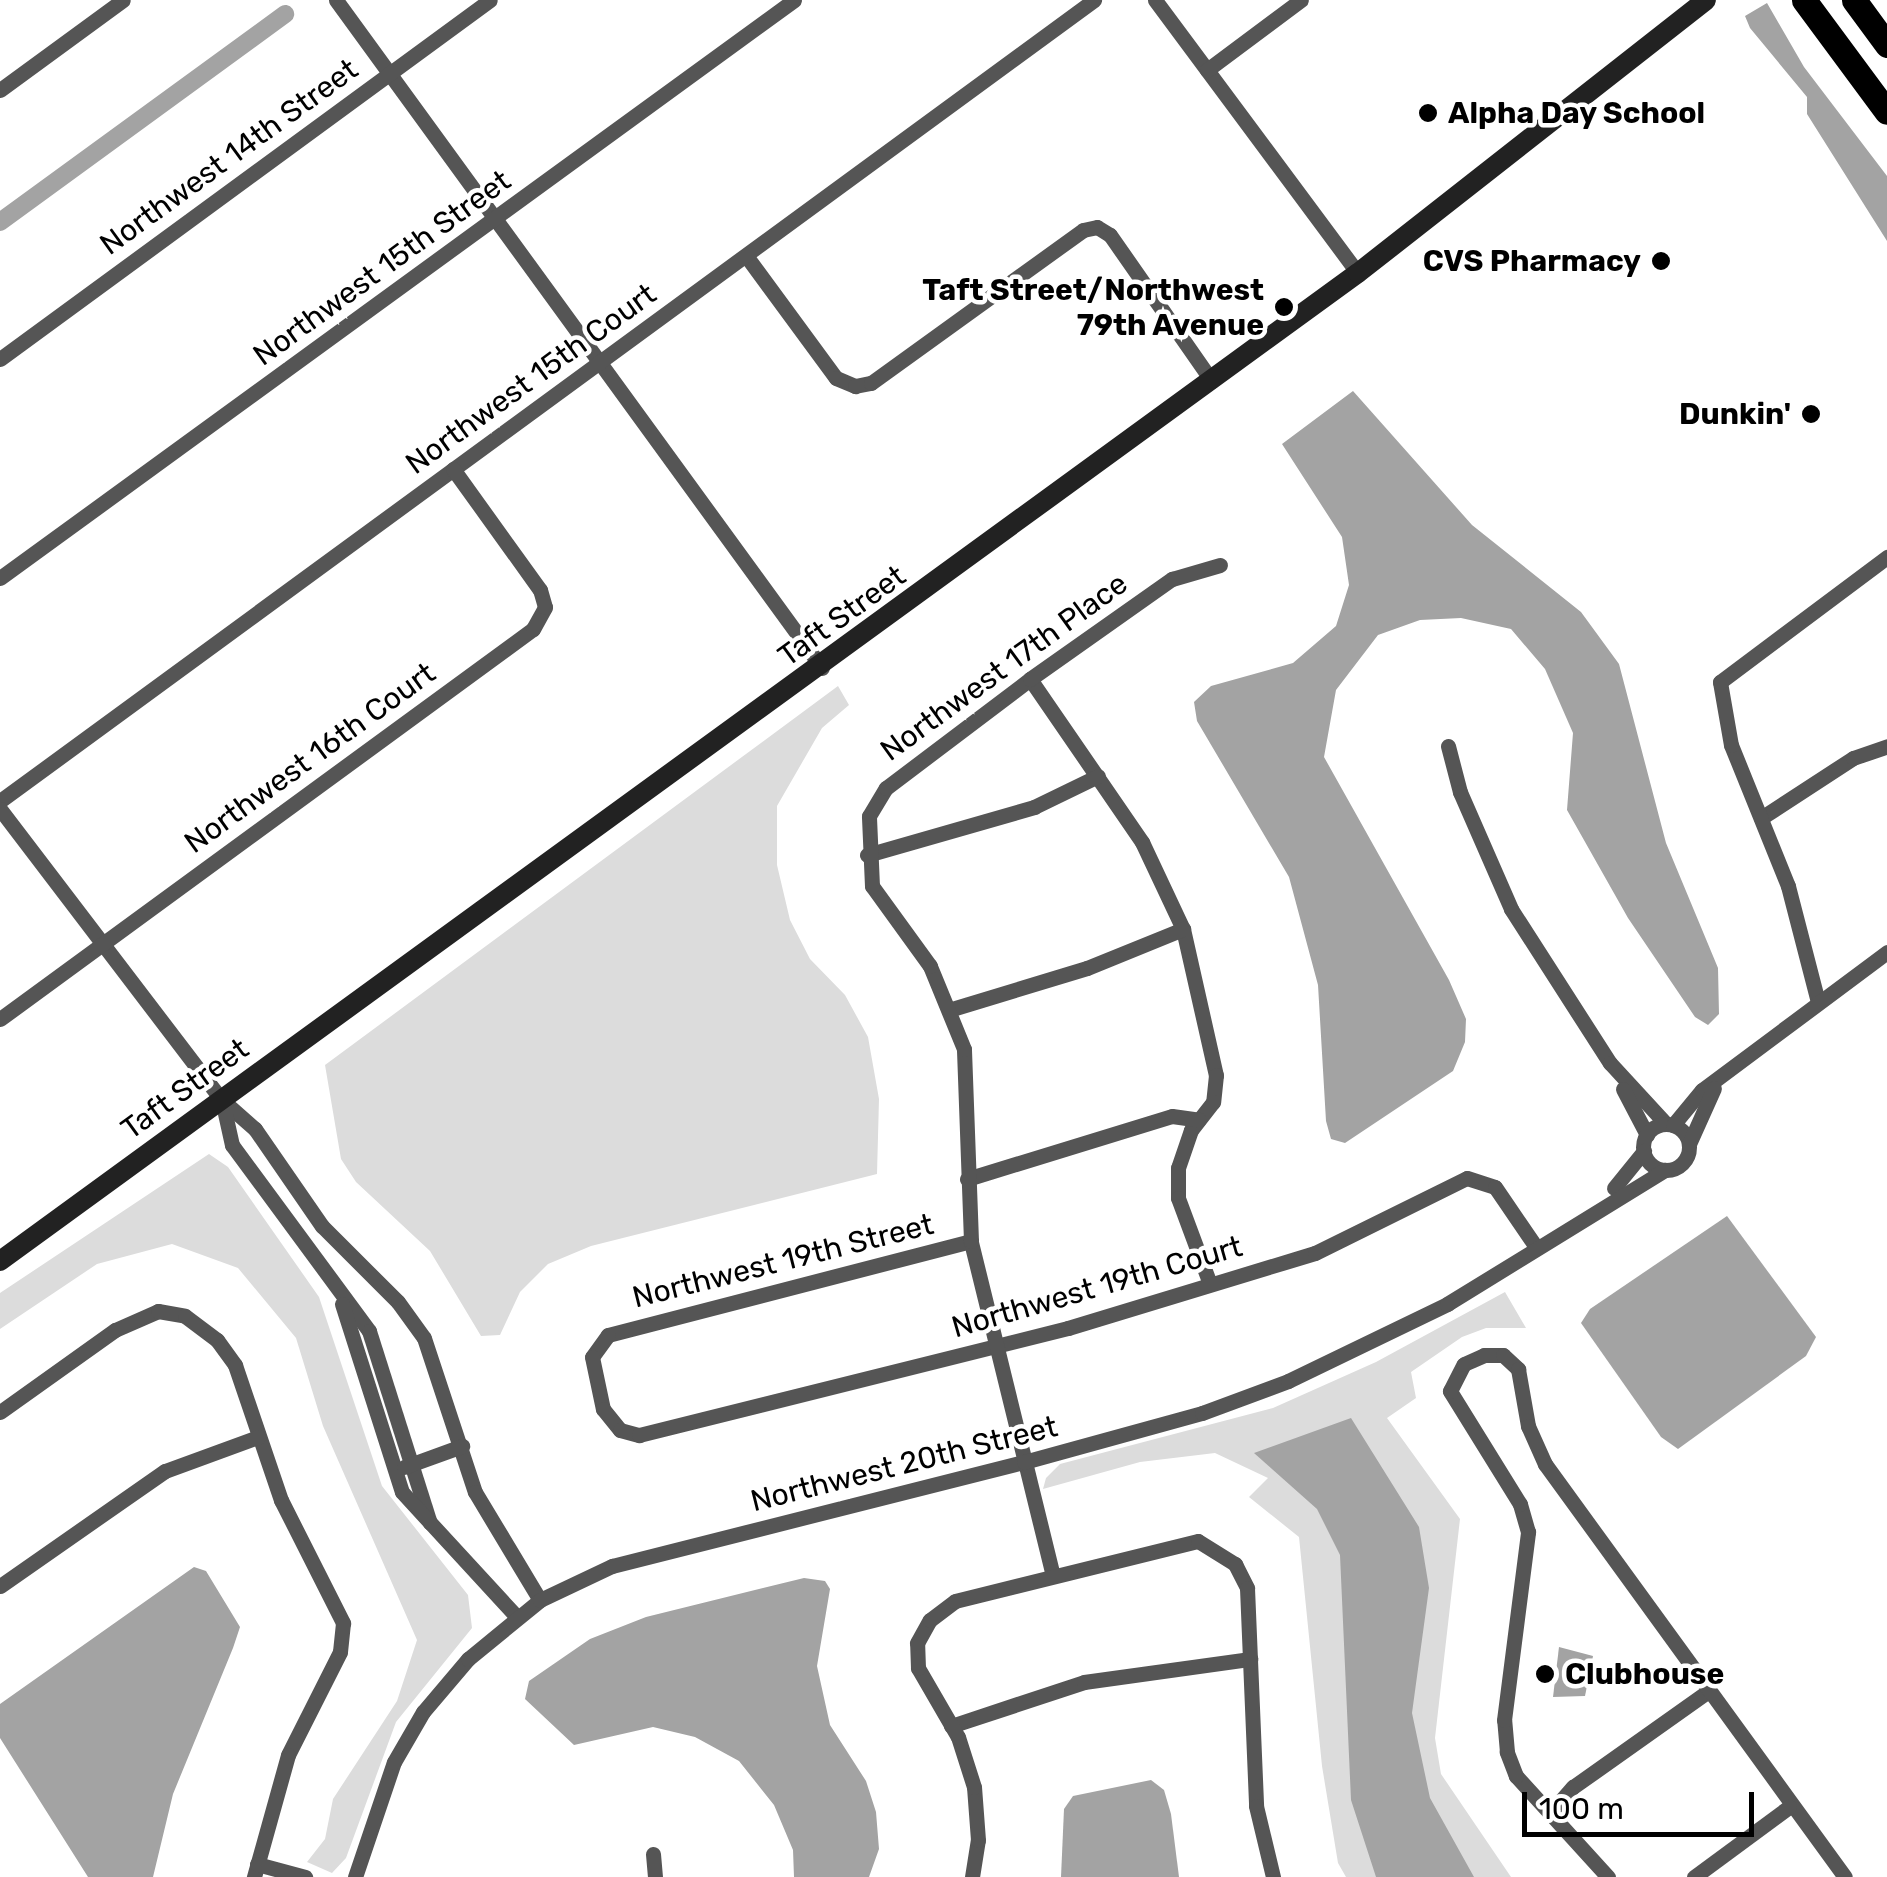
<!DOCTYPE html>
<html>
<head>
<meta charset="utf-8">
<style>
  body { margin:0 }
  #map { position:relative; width:1887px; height:1877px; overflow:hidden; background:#fff; font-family:Rubik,sans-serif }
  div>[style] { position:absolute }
  .green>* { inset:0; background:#dcdcdc }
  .water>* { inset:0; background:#a3a3a3 }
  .canal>* { height:18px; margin:-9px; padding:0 9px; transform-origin:9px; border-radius:9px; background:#a3a3a3 }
  .street>* { height:15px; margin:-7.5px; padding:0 7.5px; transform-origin:7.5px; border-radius:7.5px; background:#555 }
  .street>.ring { margin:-7.5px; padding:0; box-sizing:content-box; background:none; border:15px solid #555; border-radius:50% }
  .secondary>* { height:20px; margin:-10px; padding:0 10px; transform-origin:10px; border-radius:10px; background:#222 }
  .primary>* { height:25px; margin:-12.5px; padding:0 12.5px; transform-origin:12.5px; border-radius:12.5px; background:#000 }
  .dots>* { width:28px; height:28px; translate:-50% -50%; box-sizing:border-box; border:5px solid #fff; border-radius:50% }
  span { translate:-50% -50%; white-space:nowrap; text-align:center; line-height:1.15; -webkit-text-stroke:9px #fff; paint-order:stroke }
  .poi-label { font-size:30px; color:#000; font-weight:700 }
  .left { translate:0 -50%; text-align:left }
  .right { translate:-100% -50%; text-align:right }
  .street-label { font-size:30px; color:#000 }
  .scale { position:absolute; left:1522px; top:1792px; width:232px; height:45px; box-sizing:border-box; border:5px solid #000; border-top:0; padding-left:12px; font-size:30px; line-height:35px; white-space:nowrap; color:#000; -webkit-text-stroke:8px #fff; paint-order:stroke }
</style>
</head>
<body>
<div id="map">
  <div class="green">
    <div style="clip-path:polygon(838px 686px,849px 705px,822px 728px,777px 806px,777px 865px,790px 920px,810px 959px,845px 995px,868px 1037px,879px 1099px,877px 1174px,591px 1246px,548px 1264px,520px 1292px,500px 1335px,481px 1336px,430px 1251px,356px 1182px,341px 1159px,325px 1065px)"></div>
    <div style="clip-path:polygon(209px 1154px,228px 1167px,319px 1297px,382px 1486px,468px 1595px,472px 1628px,396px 1722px,346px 1858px,332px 1873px,307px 1862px,325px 1839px,333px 1799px,397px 1701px,417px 1640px,323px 1426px,296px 1338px,238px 1268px,172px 1244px,97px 1264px,0 1329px,0 1293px)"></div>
    <div style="clip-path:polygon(1505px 1292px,1526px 1328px,1486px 1328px,1462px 1337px,1411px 1372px,1416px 1398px,1387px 1418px,1460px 1519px,1435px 1738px,1441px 1774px,1511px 1877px,1346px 1877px,1338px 1863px,1322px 1766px,1299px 1537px,1249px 1497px,1268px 1478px,1215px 1453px,1140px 1462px,1043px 1489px,1046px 1478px,1060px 1464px,1273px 1408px,1376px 1362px)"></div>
  </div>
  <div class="water">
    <div style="clip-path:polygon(1767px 3px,1804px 67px,1887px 176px,1887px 241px,1807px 114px,1807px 97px,1750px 28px,1745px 16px)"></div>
    <div style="clip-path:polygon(1353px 391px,1472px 525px,1581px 612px,1619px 664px,1666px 843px,1718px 968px,1719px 1014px,1708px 1025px,1695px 1017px,1628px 918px,1567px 810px,1573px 733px,1545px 669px,1511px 629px,1461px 618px,1420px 620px,1378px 635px,1336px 690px,1324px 757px,1449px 980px,1466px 1019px,1465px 1042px,1453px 1071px,1345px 1143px,1331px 1139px,1326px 1121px,1318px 985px,1289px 877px,1197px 721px,1194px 702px,1211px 686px,1293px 663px,1336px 626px,1349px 585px,1342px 537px,1282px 444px)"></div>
    <div style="clip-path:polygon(1727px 1216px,1816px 1337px,1806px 1356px,1678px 1449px,1661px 1437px,1581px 1323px,1590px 1309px)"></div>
    <div style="clip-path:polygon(1351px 1418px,1419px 1527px,1429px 1588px,1412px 1713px,1430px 1798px,1474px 1877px,1376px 1877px,1351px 1800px,1340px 1555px,1317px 1509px,1254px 1453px)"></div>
    <div style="clip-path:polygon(194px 1567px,206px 1571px,240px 1627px,233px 1648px,173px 1794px,153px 1877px,88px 1877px,0 1738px,0 1704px)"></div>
    <div style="clip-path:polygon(804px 1578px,825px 1581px,830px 1589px,817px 1666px,830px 1725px,866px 1781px,876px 1812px,879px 1849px,869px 1877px,794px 1877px,793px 1850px,774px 1805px,739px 1761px,695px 1737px,653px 1727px,574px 1745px,525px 1699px,529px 1681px,590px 1639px,646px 1617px)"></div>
    <div style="clip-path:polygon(1559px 1647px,1593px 1656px,1585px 1696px,1553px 1697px)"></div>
    <div style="clip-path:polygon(1151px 1780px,1164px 1790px,1171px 1814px,1179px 1877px,1061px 1877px,1064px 1809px,1073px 1796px)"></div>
  </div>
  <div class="canal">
    <div style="left:0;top:222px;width:353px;rotate:-36.1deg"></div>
  </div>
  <div class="street">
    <div style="left:336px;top:0;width:826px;rotate:53.96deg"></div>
    <div style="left:1155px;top:0;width:340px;rotate:53.4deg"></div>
    <div style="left:1207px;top:70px;width:117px;rotate:-36.7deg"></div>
    <div style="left:0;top:90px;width:152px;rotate:-36.2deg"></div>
    <div style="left:747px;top:257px;width:150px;rotate:53.7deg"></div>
    <div style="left:836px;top:378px;width:21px;rotate:23deg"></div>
    <div style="left:855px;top:386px;width:16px;rotate:-11deg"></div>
    <div style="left:871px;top:383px;width:261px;rotate:-35.8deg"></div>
    <div style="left:1083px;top:230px;width:14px;rotate:-12deg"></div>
    <div style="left:1097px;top:227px;width:15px;rotate:32deg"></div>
    <div style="left:1110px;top:235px;width:178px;rotate:55.1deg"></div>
    <div style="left:0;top:359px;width:607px;rotate:-36.23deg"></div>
    <div style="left:0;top:578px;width:982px;rotate:-36.05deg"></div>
    <div style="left:1030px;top:679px;width:198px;rotate:55.5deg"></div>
    <div style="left:1142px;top:842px;width:96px;rotate:64.8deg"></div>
    <div style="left:1183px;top:929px;width:150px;rotate:77.3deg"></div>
    <div style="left:1216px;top:1075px;width:27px;rotate:96deg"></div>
    <div style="left:1213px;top:1102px;width:36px;rotate:128deg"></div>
    <div style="left:1191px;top:1130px;width:40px;rotate:108.9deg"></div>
    <div style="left:1178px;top:1168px;width:30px;rotate:90deg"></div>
    <div style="left:1178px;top:1198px;width:92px;rotate:69.6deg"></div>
    <div style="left:1448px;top:746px;width:48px;rotate:75.4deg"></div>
    <div style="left:1460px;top:792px;width:128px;rotate:66.4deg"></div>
    <div style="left:1511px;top:909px;width:183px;rotate:57.3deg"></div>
    <div style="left:1610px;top:1063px;width:83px;rotate:47.4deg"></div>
    <div style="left:0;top:801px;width:1356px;rotate:-36.21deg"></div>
    <div style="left:0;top:809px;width:366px;rotate:52.7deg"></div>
    <div style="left:222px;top:1100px;width:44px;rotate:41.3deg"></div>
    <div style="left:255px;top:1129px;width:118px;rotate:55.4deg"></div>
    <div style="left:322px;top:1226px;width:107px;rotate:45deg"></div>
    <div style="left:398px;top:1302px;width:44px;rotate:54.2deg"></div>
    <div style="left:424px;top:1338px;width:162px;rotate:71.7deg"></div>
    <div style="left:475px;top:1492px;width:126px;rotate:59deg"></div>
    <div style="left:1761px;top:818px;width:110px;rotate:-33.1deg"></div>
    <div style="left:1853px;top:758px;width:36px;rotate:-19deg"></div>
    <div style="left:867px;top:855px;width:174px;rotate:-16deg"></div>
    <div style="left:1034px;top:807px;width:71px;rotate:-25.8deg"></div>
    <div style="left:1818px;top:1002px;width:120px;rotate:-104.5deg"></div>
    <div style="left:1788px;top:886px;width:152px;rotate:-112deg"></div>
    <div style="left:1731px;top:745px;width:64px;rotate:-99.9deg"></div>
    <div style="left:1720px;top:682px;width:209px;rotate:-36.8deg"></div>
    <div style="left:952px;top:1009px;width:141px;rotate:-16.9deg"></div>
    <div style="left:1087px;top:968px;width:104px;rotate:-22.1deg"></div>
    <div style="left:0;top:1019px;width:660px;rotate:-36.19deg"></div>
    <div style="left:533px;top:629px;width:25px;rotate:-61deg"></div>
    <div style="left:545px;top:607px;width:18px;rotate:-106deg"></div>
    <div style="left:540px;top:590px;width:149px;rotate:-125.7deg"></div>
    <div style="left:1623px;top:1089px;width:52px;rotate:62.4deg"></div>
    <div style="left:222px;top:1100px;width:46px;rotate:77.5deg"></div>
    <div style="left:232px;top:1145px;width:231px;rotate:53.6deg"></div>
    <div style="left:369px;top:1331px;width:201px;rotate:72.4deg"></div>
    <div class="ring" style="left:1643px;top:1124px;width:31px;height:31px"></div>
    <div style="left:1673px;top:1125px;width:45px;rotate:-50.4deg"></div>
    <div style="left:1702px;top:1090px;width:231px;rotate:-36.7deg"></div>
    <div style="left:1689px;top:1144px;width:61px;rotate:-65.9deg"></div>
    <div style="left:967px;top:1179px;width:214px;rotate:-17.1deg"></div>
    <div style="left:1172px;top:1116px;width:27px;rotate:8deg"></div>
    <div style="left:1614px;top:1188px;width:48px;rotate:-51deg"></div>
    <div style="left:971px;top:1241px;width:375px;rotate:165.5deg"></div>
    <div style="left:608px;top:1335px;width:27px;rotate:126deg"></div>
    <div style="left:592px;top:1357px;width:53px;rotate:78.1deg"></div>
    <div style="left:603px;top:1409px;width:27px;rotate:51deg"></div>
    <div style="left:620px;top:1430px;width:20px;rotate:15deg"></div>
    <div style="left:639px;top:1435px;width:442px;rotate:-14deg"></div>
    <div style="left:1068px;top:1328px;width:258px;rotate:-16.9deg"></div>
    <div style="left:1315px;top:1253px;width:169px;rotate:-26.3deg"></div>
    <div style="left:1467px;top:1178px;width:29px;rotate:18deg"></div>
    <div style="left:1495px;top:1187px;width:73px;rotate:55.7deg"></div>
    <div style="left:342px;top:1304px;width:197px;rotate:72.3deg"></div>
    <div style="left:402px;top:1492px;width:168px;rotate:47.4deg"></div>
    <div style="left:0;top:1412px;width:141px;rotate:-35.5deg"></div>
    <div style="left:115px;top:1330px;width:47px;rotate:-23.8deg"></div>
    <div style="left:158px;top:1311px;width:27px;rotate:10deg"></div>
    <div style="left:185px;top:1316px;width:40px;rotate:37deg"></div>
    <div style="left:217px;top:1340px;width:31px;rotate:54deg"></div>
    <div style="left:235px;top:1365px;width:143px;rotate:71.2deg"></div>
    <div style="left:281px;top:1500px;width:138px;rotate:63.2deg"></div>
    <div style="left:343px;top:1623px;width:29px;rotate:96deg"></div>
    <div style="left:340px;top:1652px;width:115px;rotate:116.8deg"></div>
    <div style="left:288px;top:1755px;width:127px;rotate:105.6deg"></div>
    <div style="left:404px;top:1467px;width:62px;rotate:-19.9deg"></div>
    <div style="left:1053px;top:1576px;width:345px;rotate:-103.8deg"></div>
    <div style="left:971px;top:1241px;width:192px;rotate:-92.1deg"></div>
    <div style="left:964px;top:1049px;width:90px;rotate:-112.3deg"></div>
    <div style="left:930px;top:966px;width:99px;rotate:-125.9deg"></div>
    <div style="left:872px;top:886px;width:70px;rotate:-92.5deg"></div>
    <div style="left:869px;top:816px;width:33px;rotate:-59deg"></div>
    <div style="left:886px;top:788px;width:181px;rotate:-37.1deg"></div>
    <div style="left:1030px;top:679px;width:174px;rotate:-35.2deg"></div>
    <div style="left:1172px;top:579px;width:50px;rotate:-16.3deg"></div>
    <div style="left:0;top:1586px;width:201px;rotate:-34.9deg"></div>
    <div style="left:165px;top:1471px;width:99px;rotate:-20.1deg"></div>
    <div style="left:951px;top:1726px;width:140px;rotate:-18.3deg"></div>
    <div style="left:1084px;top:1682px;width:168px;rotate:-7.9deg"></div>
    <div style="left:1550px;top:1813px;width:35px;rotate:-49deg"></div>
    <div style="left:1573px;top:1787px;width:164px;rotate:-35.3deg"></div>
    <div style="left:653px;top:1854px;width:23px;rotate:85deg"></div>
    <div style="left:257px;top:1864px;width:50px;rotate:15.2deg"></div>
    <div style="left:355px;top:1877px;width:121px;rotate:-71.3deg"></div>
    <div style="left:394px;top:1762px;width:58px;rotate:-59.9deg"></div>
    <div style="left:423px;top:1712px;width:70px;rotate:-49.7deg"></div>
    <div style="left:468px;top:1659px;width:93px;rotate:-39.3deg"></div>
    <div style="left:540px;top:1600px;width:80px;rotate:-25.3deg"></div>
    <div style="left:612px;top:1566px;width:425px;rotate:-14.2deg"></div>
    <div style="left:1024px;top:1462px;width:185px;rotate:-15.4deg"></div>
    <div style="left:1202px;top:1413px;width:92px;rotate:-20.4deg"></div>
    <div style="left:1288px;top:1381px;width:177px;rotate:-25.8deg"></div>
    <div style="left:1447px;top:1304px;width:256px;rotate:-31.6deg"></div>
    <div style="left:972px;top:1877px;width:37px;rotate:-81deg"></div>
    <div style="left:978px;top:1840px;width:53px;rotate:-94.3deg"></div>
    <div style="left:974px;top:1787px;width:52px;rotate:-107.7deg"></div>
    <div style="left:958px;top:1737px;width:80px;rotate:-120.1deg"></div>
    <div style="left:918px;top:1668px;width:25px;rotate:-92deg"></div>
    <div style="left:917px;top:1643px;width:26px;rotate:-61deg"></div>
    <div style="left:930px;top:1620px;width:31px;rotate:-37deg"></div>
    <div style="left:955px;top:1601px;width:250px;rotate:-13.9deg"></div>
    <div style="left:1198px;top:1541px;width:44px;rotate:31.9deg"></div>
    <div style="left:1235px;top:1564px;width:27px;rotate:63deg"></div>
    <div style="left:1247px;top:1588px;width:218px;rotate:87.6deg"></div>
    <div style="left:1256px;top:1806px;width:73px;rotate:76.5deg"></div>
    <div style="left:1608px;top:1877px;width:137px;rotate:-132.3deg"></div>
    <div style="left:1516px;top:1776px;width:26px;rotate:-111deg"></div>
    <div style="left:1507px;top:1752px;width:32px;rotate:-95deg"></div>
    <div style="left:1504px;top:1720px;width:190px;rotate:-82.7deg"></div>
    <div style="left:1528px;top:1532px;width:29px;rotate:-106deg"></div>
    <div style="left:1520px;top:1504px;width:133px;rotate:-121.8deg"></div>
    <div style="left:1450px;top:1391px;width:30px;rotate:-63deg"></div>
    <div style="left:1464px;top:1364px;width:22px;rotate:-24deg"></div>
    <div style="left:1484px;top:1355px;width:19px"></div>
    <div style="left:1503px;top:1355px;width:21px;rotate:43deg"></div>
    <div style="left:1518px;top:1369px;width:58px;rotate:80deg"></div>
    <div style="left:1528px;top:1426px;width:42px;rotate:65.9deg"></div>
    <div style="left:1545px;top:1464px;width:510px;rotate:54.01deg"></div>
    <div style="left:1694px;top:1877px;width:118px;rotate:-36.4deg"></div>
  </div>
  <div class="secondary">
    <div style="left:0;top:1261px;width:1679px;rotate:-36.04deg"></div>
    <div style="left:1358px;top:273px;width:442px;rotate:-38.1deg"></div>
  </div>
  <div class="primary">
    <div style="left:1804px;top:0;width:139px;rotate:53.5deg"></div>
    <div style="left:1854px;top:0;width:56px;rotate:53.7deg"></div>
  </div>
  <div class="dots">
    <div style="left:1428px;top:113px;background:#000"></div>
    <div style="left:1661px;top:261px;background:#000"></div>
    <div style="left:1284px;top:307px;background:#000"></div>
    <div style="left:1811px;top:414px;background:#000"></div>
    <div style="left:1545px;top:1674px;background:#000"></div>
  </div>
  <div class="poi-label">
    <span class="left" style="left:1448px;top:113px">Alpha Day School</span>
    <span class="right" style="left:1641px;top:261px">CVS Pharmacy</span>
    <span class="right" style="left:1264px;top:307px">Taft Street/Northwest<br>79th Avenue</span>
    <span class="right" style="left:1791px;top:414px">Dunkin'</span>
    <span class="left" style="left:1565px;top:1674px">Clubhouse</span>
  </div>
  <div class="street-label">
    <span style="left:229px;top:157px;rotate:-36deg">Northwest 14th Street</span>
    <span style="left:382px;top:268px;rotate:-36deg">Northwest 15th Street</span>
    <span style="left:531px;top:379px;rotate:-36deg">Northwest 15th Court</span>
    <span style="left:842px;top:616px;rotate:-36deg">Taft Street</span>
    <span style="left:1004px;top:667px;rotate:-36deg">Northwest 17th Place</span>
    <span style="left:310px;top:758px;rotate:-36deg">Northwest 16th Court</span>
    <span style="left:185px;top:1089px;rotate:-36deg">Taft Street</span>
    <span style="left:783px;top:1261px;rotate:-14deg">Northwest 19th Street</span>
    <span style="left:1097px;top:1287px;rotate:-16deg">Northwest 19th Court</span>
    <span style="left:904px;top:1464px;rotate:-14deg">Northwest 20th Street</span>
  </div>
  <div class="scale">100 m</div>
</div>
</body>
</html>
